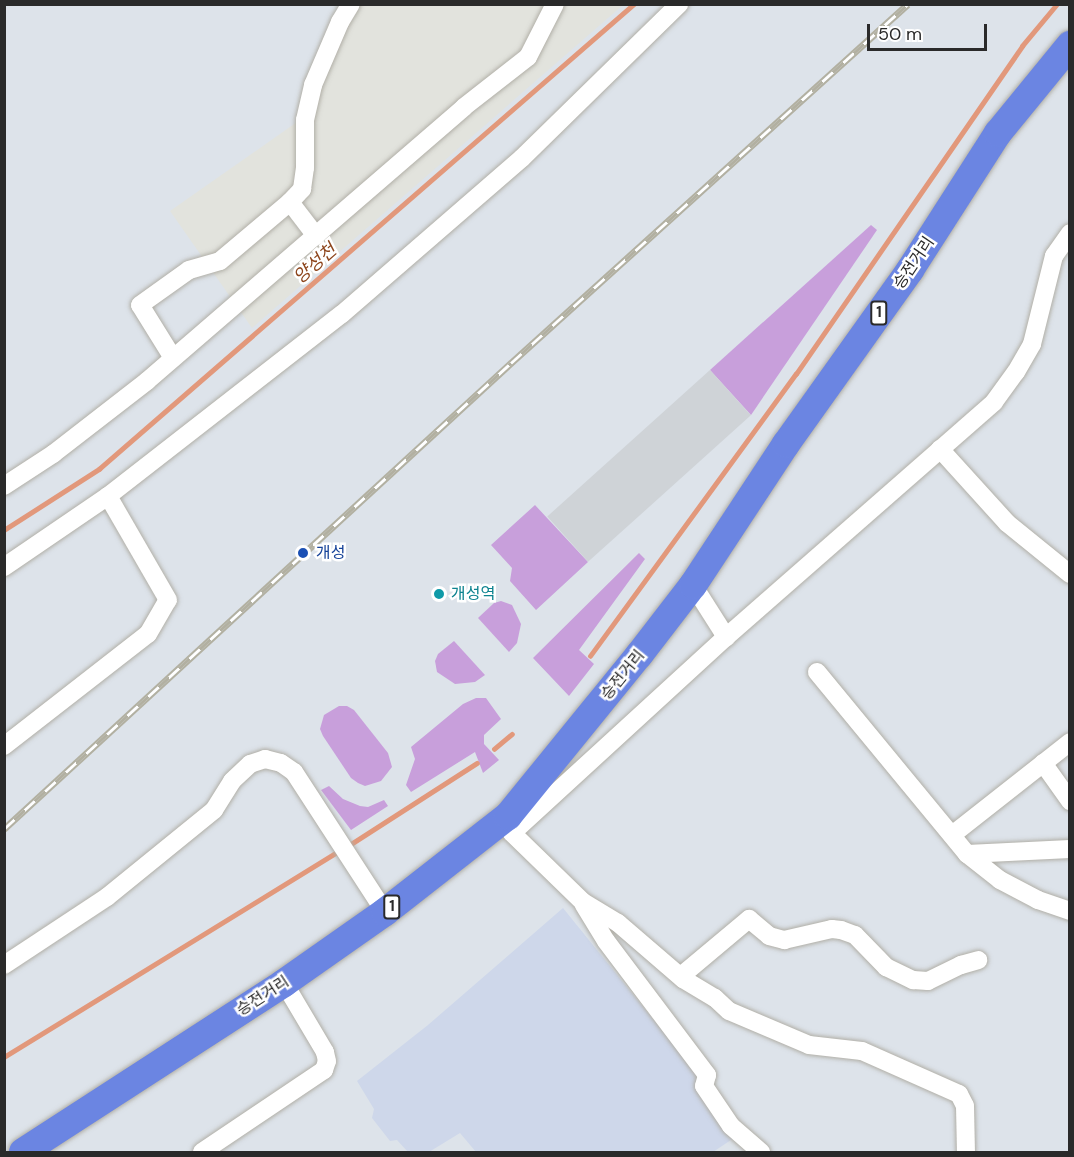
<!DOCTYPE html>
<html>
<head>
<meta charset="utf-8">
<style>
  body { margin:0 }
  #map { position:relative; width:1074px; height:1157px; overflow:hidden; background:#dde3ea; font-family:"DM Sans","Noto Sans KR",sans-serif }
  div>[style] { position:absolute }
  .industrial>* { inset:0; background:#e2e3dd }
  .education>* { inset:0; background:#ced7ea }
  .green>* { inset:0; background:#c89fdb }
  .plaza>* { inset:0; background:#cfd3d7; transform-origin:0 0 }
  .stream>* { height:4.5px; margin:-2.25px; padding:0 2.25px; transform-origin:2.25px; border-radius:2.25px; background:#e2987b }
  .roads { filter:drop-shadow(0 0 2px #b1afa7) drop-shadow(0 0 2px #b1afa7) }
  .street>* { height:18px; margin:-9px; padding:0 9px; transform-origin:9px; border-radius:9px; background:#fff }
  .primary>* { height:28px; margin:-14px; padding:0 14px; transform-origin:14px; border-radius:14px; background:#6b85e2 }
  .rail>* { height:7px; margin-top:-3.5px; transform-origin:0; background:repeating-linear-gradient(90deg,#fff 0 14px,#b2b0a1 0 28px); box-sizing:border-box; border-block:2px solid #b2b0a1 }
  .dots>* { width:16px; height:16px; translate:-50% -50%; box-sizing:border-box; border:3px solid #fff; border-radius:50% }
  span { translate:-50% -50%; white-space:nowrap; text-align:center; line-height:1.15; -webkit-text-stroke:5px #fff; paint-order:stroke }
  .shield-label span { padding:2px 4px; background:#fff; border:2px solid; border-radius:4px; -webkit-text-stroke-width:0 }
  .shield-label { font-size:15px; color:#2a2a2a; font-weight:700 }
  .street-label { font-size:16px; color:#2a2a2a }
  .transit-label { font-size:16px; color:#164399 }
  .left { translate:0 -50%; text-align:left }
  .culture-label { font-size:16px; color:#0d838f }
  .water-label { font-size:18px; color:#8c441b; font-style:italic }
  .frame { position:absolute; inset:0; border:6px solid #2a2a2a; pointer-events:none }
  .scale { position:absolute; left:867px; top:24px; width:120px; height:27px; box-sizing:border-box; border:3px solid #2a2a2a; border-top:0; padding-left:8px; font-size:18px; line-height:21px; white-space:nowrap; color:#2a2a2a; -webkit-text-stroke:4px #fff; paint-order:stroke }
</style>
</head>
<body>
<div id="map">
  <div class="industrial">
    <div style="clip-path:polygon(340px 5px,623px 5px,252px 328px,170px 211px,297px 122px)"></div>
  </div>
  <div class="education">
    <div style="clip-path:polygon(563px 908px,694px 1070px,706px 1101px,734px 1138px,713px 1152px,476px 1152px,460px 1133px,429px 1152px,408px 1152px,397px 1140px,390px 1141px,372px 1118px,374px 1109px,357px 1081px,428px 1025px)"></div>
  </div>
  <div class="green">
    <div style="clip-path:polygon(871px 225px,877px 230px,751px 415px,710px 370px)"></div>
    <div style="clip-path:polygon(535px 505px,588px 562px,536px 610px,510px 581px,512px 568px,491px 545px)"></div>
    <div style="clip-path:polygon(639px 553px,645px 559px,579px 650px,594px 664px,569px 696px,533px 658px)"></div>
    <div style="clip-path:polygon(501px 601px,512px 605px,521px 624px,517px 643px,509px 652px,478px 618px,494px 603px)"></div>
    <div style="clip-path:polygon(454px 641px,485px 675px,475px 682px,455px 684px,437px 672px,435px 661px,438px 654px)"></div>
    <div style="clip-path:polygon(476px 698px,486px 698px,501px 719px,484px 735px,484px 744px,499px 760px,483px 773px,475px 752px,411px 792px,406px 785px,415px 759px,411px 747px,463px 704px)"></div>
    <div style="clip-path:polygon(339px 706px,347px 706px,354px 710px,388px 753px,392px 767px,381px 781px,365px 786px,358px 783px,351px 778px,323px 736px,320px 729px,324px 715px)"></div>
    <div style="clip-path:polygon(329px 786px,343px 799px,360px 806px,368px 807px,384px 800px,388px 806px,351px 830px,321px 790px)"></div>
  </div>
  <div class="plaza">
    <div style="left:710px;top:370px;width:61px;height:219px;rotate:48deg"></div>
  </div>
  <div class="stream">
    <div style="left:4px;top:530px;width:113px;rotate:-32.7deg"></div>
    <div style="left:99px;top:469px;width:709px;rotate:-41deg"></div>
    <div style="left:590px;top:656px;width:349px;rotate:-53.9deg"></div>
    <div style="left:796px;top:374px;width:398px;rotate:-55.4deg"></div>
    <div style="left:1022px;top:46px;width:55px;rotate:-50.2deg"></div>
    <div style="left:494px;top:749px;width:23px;rotate:-40deg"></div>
    <div style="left:348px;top:846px;width:153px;rotate:-32.8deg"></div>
    <div style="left:4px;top:1057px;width:395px;rotate:-31.6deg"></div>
  </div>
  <div class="roads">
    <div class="street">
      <div style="left:290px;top:202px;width:43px;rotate:52.6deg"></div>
      <div style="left:173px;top:358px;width:62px;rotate:-121.9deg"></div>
      <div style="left:140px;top:305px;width:60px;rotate:-35.5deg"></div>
      <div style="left:189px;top:270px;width:32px;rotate:-16deg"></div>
      <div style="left:220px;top:261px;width:92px;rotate:-40.1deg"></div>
      <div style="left:290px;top:202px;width:18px;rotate:-47deg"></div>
      <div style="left:302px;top:189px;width:21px;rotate:-82deg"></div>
      <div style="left:305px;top:168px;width:48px;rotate:-90deg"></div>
      <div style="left:305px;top:120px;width:36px;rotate:-77deg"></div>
      <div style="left:313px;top:85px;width:69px;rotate:-66.8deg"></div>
      <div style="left:340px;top:22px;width:21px;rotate:-59deg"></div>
      <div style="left:940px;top:449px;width:100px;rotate:47.8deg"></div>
      <div style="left:1007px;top:523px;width:81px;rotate:39deg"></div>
      <div style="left:4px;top:486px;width:59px;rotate:-33.1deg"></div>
      <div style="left:53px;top:454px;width:119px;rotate:-37.8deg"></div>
      <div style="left:147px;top:381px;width:419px;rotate:-40.8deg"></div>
      <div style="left:464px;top:107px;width:81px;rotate:-38deg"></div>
      <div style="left:528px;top:57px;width:59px;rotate:-63deg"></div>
      <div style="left:4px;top:567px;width:126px;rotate:-34.3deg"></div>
      <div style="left:108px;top:496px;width:296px;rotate:-37.9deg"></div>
      <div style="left:342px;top:314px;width:238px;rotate:-40.9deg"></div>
      <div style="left:522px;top:158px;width:220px;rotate:-44.4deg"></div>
      <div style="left:693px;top:585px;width:62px;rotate:57.6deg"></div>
      <div style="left:817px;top:672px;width:236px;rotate:50.5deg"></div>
      <div style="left:967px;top:854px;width:42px;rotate:38.2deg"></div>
      <div style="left:1000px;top:880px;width:43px;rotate:27.8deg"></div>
      <div style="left:1038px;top:900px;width:34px;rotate:19deg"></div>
      <div style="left:4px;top:746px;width:182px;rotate:-37.9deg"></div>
      <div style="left:148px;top:634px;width:39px;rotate:-60deg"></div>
      <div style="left:168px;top:600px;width:120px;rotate:-120deg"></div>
      <div style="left:1043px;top:763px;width:47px;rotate:54.6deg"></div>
      <div style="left:508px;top:816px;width:17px;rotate:77deg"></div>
      <div style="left:512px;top:833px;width:290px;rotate:-42.5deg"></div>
      <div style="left:726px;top:637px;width:356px;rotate:-41.2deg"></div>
      <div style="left:994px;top:402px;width:37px;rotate:-54deg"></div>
      <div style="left:1016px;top:372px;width:32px;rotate:-60deg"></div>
      <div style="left:1032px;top:344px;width:91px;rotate:-76deg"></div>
      <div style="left:1054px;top:256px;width:28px;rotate:-55deg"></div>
      <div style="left:512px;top:833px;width:99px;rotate:44.2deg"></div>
      <div style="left:583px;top:902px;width:41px;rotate:31deg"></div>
      <div style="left:618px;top:923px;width:86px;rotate:40.7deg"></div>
      <div style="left:683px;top:979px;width:37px;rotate:31deg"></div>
      <div style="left:715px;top:998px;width:19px;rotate:43deg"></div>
      <div style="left:729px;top:1011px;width:87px;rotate:23deg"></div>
      <div style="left:809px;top:1045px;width:53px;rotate:6.5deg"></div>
      <div style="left:862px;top:1051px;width:106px;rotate:23.9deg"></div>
      <div style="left:959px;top:1094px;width:13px;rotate:63deg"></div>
      <div style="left:965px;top:1106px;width:46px;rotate:88.8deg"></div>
      <div style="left:952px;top:835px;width:150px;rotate:-38.2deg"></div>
      <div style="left:967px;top:854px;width:103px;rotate:-2.8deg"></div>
      <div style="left:584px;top:905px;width:42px;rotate:58.6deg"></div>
      <div style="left:606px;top:941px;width:168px;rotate:53deg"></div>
      <div style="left:707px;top:1075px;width:11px;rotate:105deg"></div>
      <div style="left:704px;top:1086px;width:48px;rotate:56deg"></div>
      <div style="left:731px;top:1126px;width:40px;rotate:41deg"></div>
      <div style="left:4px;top:965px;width:123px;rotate:-33.4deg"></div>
      <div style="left:107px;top:897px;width:138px;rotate:-39.1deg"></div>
      <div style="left:214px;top:810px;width:34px;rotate:-58deg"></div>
      <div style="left:232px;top:781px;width:25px;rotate:-43deg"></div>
      <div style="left:250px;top:764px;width:16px;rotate:-18deg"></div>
      <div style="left:265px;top:759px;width:16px;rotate:14deg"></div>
      <div style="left:281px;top:763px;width:16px;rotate:35deg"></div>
      <div style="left:294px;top:772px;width:167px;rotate:57deg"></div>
      <div style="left:681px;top:976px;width:89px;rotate:-40deg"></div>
      <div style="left:749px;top:919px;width:26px;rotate:40deg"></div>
      <div style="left:769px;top:936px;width:16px;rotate:15deg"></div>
      <div style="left:784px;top:940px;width:49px;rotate:-12.9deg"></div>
      <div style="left:832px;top:929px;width:9px;rotate:6deg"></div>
      <div style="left:841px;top:930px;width:15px;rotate:20deg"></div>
      <div style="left:855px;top:935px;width:45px;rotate:45.9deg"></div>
      <div style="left:886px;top:967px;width:30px;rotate:26deg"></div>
      <div style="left:913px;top:980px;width:15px;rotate:4deg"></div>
      <div style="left:928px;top:981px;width:37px;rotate:-26deg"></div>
      <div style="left:961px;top:965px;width:18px;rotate:-16deg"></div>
      <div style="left:202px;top:1152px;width:147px;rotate:-33.9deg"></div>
      <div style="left:324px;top:1070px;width:9px;rotate:-72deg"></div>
      <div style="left:327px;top:1061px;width:9px;rotate:-103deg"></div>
      <div style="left:325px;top:1052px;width:80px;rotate:-120.7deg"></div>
    </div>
    <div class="primary">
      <div style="left:23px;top:1152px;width:311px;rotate:-32.9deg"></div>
      <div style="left:284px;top:983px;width:123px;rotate:-35.1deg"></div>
      <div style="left:385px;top:912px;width:156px;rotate:-38deg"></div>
      <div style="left:508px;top:816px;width:208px;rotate:-50.9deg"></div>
      <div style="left:639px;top:655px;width:88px;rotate:-52.4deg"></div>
      <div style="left:693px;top:585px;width:169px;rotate:-56.6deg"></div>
      <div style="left:786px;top:444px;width:214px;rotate:-54.5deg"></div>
      <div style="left:910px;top:270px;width:163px;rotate:-57.3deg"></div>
      <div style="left:998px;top:133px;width:114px;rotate:-50.7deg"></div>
    </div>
  </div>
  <div class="rail">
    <div style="left:4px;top:829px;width:689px;rotate:-42.59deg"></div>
    <div style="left:511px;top:363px;width:535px;rotate:-42.12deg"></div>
  </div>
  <div class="dots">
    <div style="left:303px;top:553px;background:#1a4fb4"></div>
    <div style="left:439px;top:594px;background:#0f9aa8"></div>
  </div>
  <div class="shield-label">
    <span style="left:879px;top:313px">1</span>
    <span style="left:392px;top:907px">1</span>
  </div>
  <div class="street-label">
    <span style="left:914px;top:263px;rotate:-56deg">승전거리</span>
    <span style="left:623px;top:675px;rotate:-51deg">승전거리</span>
    <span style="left:263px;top:996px;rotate:-33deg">승전거리</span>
  </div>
  <div class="transit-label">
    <span class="left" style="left:316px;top:553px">개성</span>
  </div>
  <div class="culture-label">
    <span class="left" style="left:451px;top:594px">개성역</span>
  </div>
  <div class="water-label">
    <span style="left:315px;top:264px;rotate:-41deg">양성천</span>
  </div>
  <div class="frame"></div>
  <div class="scale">50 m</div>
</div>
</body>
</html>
